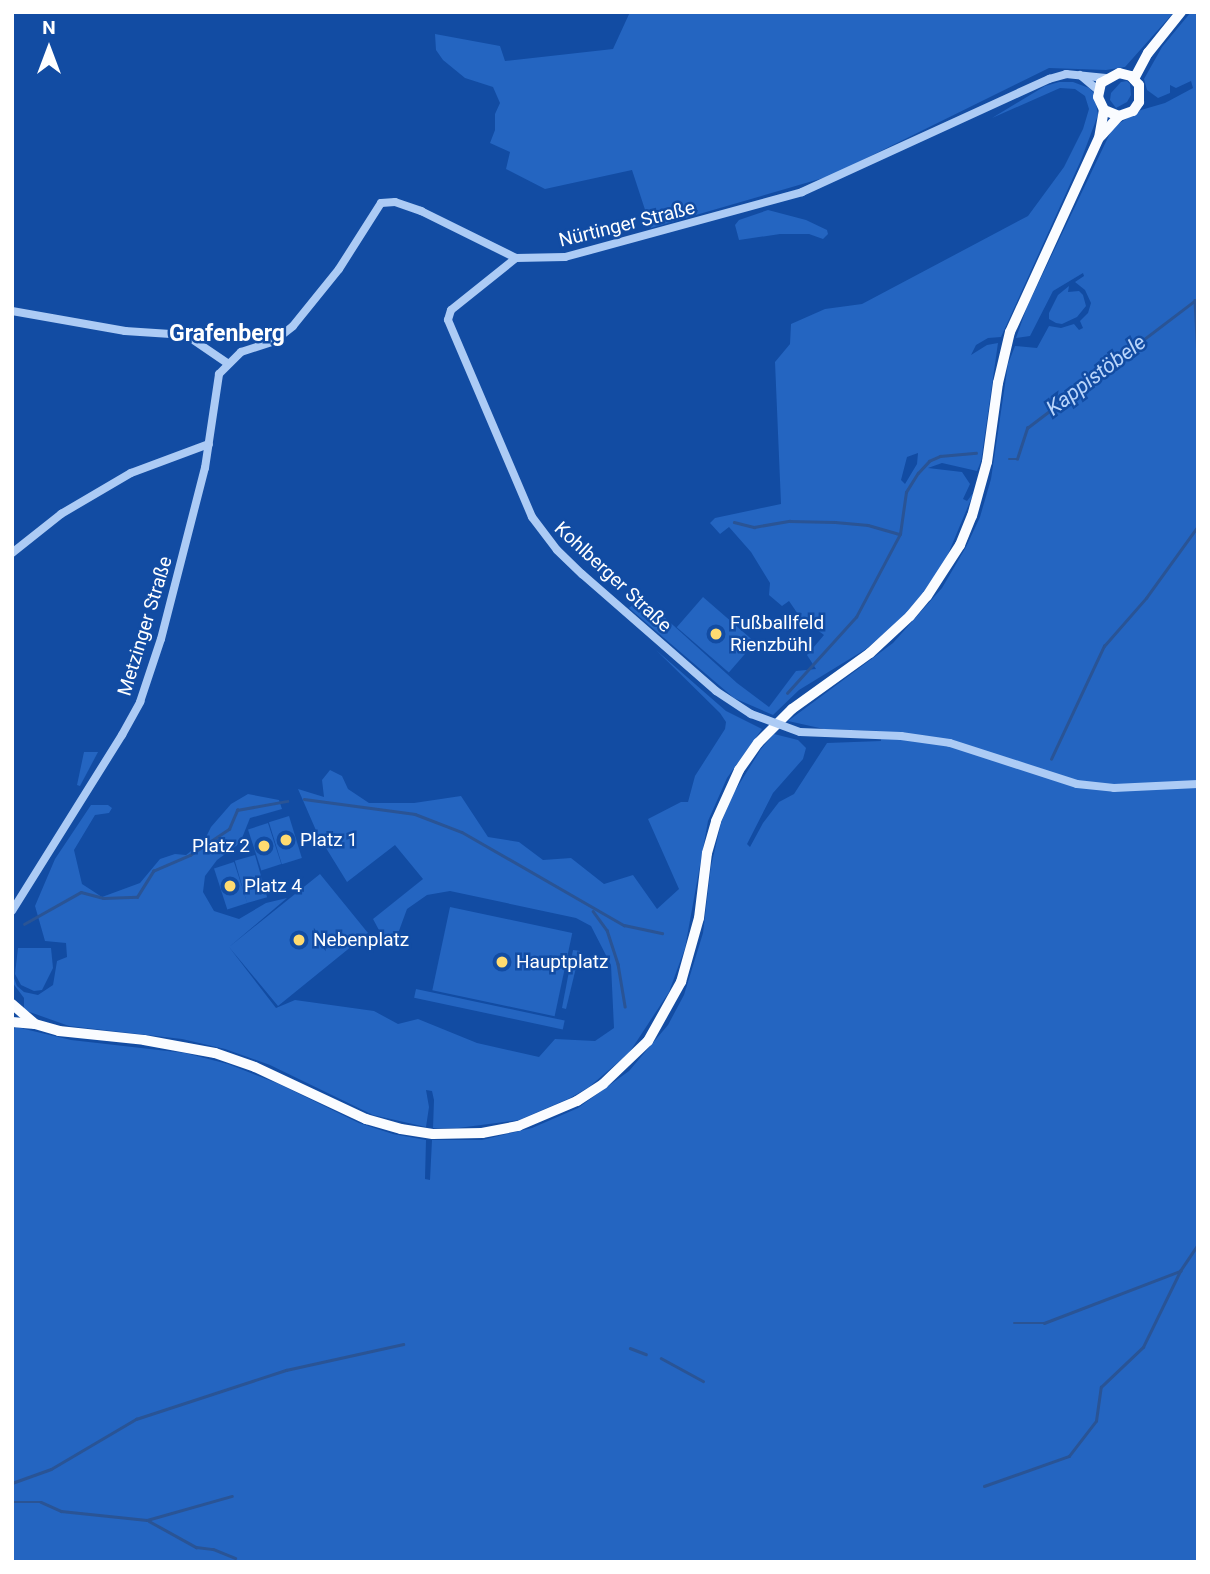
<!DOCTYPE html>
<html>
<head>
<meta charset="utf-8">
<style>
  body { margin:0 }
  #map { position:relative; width:1210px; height:1574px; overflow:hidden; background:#124ca3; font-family:Roboto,sans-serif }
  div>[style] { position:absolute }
  .green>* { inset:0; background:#2465c1; transform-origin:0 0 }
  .stream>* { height:2.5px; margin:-1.25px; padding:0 1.25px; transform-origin:1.25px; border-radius:1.25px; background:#2a5495 }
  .minor>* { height:8px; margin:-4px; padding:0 4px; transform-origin:4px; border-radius:4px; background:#accbf5 }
  .major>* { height:10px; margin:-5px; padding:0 5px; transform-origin:5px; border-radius:5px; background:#fafcff }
  .minor-bridge>* { height:8px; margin:-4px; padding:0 4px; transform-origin:4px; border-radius:4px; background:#accbf5 }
  .dots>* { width:19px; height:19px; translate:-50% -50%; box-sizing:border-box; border:4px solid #124ca3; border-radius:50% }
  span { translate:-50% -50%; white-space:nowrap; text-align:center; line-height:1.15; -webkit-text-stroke:5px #124ca3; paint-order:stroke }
  .street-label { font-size:19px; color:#fff }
  .poi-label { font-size:19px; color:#fff }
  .left { translate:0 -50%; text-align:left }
  .right { translate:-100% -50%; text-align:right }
  .water-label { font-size:21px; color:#b9d5fb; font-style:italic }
  .quarter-label { font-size:23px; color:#fff; font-weight:700 }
  .frame { position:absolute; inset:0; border:14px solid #fff; pointer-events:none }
  .north { position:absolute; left:14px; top:14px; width:70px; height:70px; -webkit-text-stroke:5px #124ca3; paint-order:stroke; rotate:0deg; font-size:19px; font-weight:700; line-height:28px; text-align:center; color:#fff }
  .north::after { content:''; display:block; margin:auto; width:24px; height:32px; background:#fff; clip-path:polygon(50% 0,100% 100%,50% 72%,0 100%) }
</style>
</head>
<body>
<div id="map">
  <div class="green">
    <div style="clip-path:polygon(630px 12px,1174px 12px,1125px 67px,1106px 70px,1049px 68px,830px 176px,651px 228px,632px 170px,545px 189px,506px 169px,510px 152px,490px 143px,495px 130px,495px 114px,500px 103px,493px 87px,465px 78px,443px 60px,436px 50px,435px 34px,500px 46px,505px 61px,613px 49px)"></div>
    <div style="clip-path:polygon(1191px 12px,1198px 12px,1198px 1562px,12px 1562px,12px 1031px,16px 1027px,71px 1040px,185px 1053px,228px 1064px,279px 1084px,359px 1123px,393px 1134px,426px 1140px,425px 1179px,430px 1180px,432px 1140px,482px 1140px,532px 1128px,578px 1108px,629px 1071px,668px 1025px,684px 995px,703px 933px,711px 866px,721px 823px,733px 794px,761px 749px,774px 734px,798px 740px,806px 748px,803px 759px,773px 793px,747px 844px,750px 847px,763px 823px,779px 802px,794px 794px,827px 743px,881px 741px,880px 731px,824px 729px,788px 721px,893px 643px,942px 588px,966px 547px,980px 517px,991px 479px,1008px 364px,1015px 346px,1037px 348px,1049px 326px,1061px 328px,1074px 324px,1079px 330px,1083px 328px,1080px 321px,1088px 313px,1091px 303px,1085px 290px,1075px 282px,1084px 276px,1083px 273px,1053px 291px,1030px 336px,1016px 338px,1027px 307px,1113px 127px,1141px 110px,1165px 103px,1193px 88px,1191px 81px,1176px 88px,1170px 85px,1170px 93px,1158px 98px,1147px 90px,1144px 79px,1162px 47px)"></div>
    <div style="clip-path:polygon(1127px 81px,1130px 84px,1131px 95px,1127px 102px,1116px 108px,1110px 100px,1111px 93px,1121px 82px)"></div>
    <div style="clip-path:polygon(evenodd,1059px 82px,1073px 82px,1089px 88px,1094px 93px,1098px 115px,1081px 160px,1001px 337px,988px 338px,976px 345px,971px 355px,987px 345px,998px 343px,981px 461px,977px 471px,942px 463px,928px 468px,962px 472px,970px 484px,963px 499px,967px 501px,974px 492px,946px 559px,923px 593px,899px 621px,866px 649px,799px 690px,773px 715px,734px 698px,629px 608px,642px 597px,737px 683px,769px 707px,796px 671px,816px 669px,807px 655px,824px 635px,800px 617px,789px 601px,782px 606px,769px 595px,770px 583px,751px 552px,729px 527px,720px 534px,710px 523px,715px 518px,781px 504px,775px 362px,790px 344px,791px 324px,825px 309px,862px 304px,1028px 216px,1064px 167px,1083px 129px,1089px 109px,1085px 96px,1075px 89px,1060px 88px,992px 118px,1045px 86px,1059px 82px,918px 453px,917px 464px,905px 484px,901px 480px,907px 457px,918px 453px)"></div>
    <div style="clip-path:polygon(768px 210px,806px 220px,827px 230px,828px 234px,823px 239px,809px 234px,780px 234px,739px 240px,735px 225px,739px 220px)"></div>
    <div style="clip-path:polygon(1069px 286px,1068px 292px,1079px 291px,1083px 295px,1086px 306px,1077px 317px,1062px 324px,1056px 323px,1049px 319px,1049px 313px,1058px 295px)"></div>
    <div style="left:703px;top:597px;width:69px;height:40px;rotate:41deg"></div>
    <div style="clip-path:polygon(656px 650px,726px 711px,762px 729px,727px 778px,708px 821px,685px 948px,669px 992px,629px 1053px,589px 1087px,570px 1098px,519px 1120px,458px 1128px,433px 1128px,434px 1100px,432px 1091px,426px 1090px,429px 1107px,426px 1127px,373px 1115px,270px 1065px,225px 1049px,182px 1039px,69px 1026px,24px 1010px,24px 998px,12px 982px,12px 973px,17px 986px,24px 992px,38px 995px,53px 985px,57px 961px,67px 957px,66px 943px,45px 941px,35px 906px,55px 859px,91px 805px,108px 805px,112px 808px,109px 813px,95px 815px,74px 850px,82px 884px,102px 897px,140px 883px,160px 859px,175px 854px,186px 855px,204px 841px,211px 827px,231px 804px,248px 794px,279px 800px,282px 809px,250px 818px,240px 843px,217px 860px,205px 876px,203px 892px,214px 911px,239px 919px,266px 903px,287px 898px,229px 947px,320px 874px,368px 933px,278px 1006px,229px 947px,276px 1008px,295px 1000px,374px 1011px,398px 1024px,418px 1019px,477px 1043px,539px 1057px,555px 1039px,595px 1041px,614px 1028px,611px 965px,591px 926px,576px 918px,450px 891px,427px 895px,407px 909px,396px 939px,387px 945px,373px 919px,423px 879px,395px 845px,347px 882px,318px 835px,298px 789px,324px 797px,322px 780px,330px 770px,342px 776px,348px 789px,369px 803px,414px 803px,461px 796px,488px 837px,519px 842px,543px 860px,571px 858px,604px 884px,633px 875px,657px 909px,679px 889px,648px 819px,681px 802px,688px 802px,695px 776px,725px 729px,726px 722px,720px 713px)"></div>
    <div style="clip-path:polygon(84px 752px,98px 752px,80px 786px,77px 785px)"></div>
    <div style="left:289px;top:816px;width:44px;height:21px;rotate:73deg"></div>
    <div style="left:268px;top:823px;width:43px;height:21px;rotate:72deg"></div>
    <div style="left:255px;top:855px;width:44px;height:21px;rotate:74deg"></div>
    <div style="left:234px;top:862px;width:43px;height:21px;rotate:72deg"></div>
    <div style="left:450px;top:907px;width:125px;height:85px;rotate:12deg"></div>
    <div style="clip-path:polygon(18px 948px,51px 948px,53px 968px,42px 990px,34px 991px,21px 985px,15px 974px)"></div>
    <div style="clip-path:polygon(573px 950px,580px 951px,566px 1009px,562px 1008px)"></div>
    <div style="left:416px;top:989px;width:152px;height:9px;rotate:12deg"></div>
  </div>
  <div class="stream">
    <div style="left:1195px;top:300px;width:57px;rotate:87deg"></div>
    <div style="left:1009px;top:459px;width:8px"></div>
    <div style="left:1017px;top:459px;width:33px;rotate:-72deg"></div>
    <div style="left:1027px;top:428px;width:215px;rotate:-37.2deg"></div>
    <div style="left:734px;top:522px;width:21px;rotate:14deg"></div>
    <div style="left:754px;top:527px;width:36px;rotate:-10deg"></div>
    <div style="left:789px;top:521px;width:46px;rotate:1.2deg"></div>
    <div style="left:835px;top:522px;width:33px;rotate:5deg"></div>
    <div style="left:868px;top:525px;width:33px;rotate:16deg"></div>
    <div style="left:787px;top:693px;width:103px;rotate:-47.8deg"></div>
    <div style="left:856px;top:617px;width:94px;rotate:-62.1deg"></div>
    <div style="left:900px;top:534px;width:42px;rotate:-81.9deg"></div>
    <div style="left:906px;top:492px;width:22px;rotate:-58deg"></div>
    <div style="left:918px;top:473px;width:16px;rotate:-47deg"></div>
    <div style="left:929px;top:461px;width:12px;rotate:-24deg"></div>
    <div style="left:940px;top:456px;width:36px;rotate:-5deg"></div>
    <div style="left:1051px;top:759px;width:125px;rotate:-64.9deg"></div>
    <div style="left:1104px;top:646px;width:64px;rotate:-48.8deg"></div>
    <div style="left:1146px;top:598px;width:89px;rotate:-54.2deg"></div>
    <div style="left:304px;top:799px;width:112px;rotate:7.7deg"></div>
    <div style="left:415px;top:814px;width:50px;rotate:21deg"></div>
    <div style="left:462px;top:832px;width:187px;rotate:29.9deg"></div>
    <div style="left:624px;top:925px;width:39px;rotate:12deg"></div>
    <div style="left:593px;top:911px;width:24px;rotate:54deg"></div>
    <div style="left:607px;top:930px;width:36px;rotate:72deg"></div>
    <div style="left:618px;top:964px;width:43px;rotate:80.5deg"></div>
    <div style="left:24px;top:924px;width:65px;rotate:-29.3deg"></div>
    <div style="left:81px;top:892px;width:23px;rotate:15deg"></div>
    <div style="left:103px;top:898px;width:34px;rotate:-2deg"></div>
    <div style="left:137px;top:897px;width:31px;rotate:-58deg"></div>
    <div style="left:153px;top:871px;width:40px;rotate:-23.4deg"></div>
    <div style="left:190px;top:855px;width:47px;rotate:-33.7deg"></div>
    <div style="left:229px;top:829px;width:21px;rotate:-67deg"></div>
    <div style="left:237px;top:810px;width:51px;rotate:-10.2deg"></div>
    <div style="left:1014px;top:1323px;width:30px"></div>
    <div style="left:1044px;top:1323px;width:146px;rotate:-20.9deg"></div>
    <div style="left:1180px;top:1271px;width:32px;rotate:-56deg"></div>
    <div style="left:630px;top:1348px;width:17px;rotate:21deg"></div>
    <div style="left:661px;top:1358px;width:48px;rotate:28.7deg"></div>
    <div style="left:12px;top:1483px;width:41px;rotate:-19.7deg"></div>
    <div style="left:51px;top:1469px;width:99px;rotate:-30.5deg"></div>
    <div style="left:136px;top:1419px;width:158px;rotate:-18.1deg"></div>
    <div style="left:286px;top:1370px;width:120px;rotate:-12.5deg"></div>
    <div style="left:984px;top:1486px;width:90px;rotate:-19.4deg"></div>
    <div style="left:1069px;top:1456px;width:44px;rotate:-52.4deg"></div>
    <div style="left:1096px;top:1421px;width:34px;rotate:-82deg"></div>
    <div style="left:1101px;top:1387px;width:58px;rotate:-43.6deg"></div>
    <div style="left:1143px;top:1347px;width:85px;rotate:-64deg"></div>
    <div style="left:12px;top:1502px;width:29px"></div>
    <div style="left:41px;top:1502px;width:22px;rotate:24deg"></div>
    <div style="left:61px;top:1511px;width:86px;rotate:6deg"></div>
    <div style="left:147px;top:1520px;width:88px;rotate:-15.8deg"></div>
    <div style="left:149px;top:1521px;width:54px;rotate:29deg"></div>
    <div style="left:196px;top:1547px;width:17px;rotate:7deg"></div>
    <div style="left:213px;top:1549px;width:24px;rotate:22deg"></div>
  </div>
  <div class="minor">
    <div style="left:1080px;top:75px;width:23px;rotate:40deg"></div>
    <div style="left:516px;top:258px;width:83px;rotate:141.3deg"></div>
    <div style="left:451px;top:310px;width:10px;rotate:107deg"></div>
    <div style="left:448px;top:320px;width:214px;rotate:66.9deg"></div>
    <div style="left:532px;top:517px;width:41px;rotate:52.9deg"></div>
    <div style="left:557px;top:550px;width:35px;rotate:44deg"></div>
    <div style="left:582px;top:574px;width:178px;rotate:41.1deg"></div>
    <div style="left:716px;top:691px;width:42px;rotate:33.3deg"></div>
    <div style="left:12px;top:311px;width:115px;rotate:10deg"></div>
    <div style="left:125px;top:331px;width:61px;rotate:3.8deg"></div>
    <div style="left:186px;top:335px;width:50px;rotate:34.3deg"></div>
    <div style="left:12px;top:553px;width:63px;rotate:-38.5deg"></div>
    <div style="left:61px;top:514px;width:81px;rotate:-30.4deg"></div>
    <div style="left:131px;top:473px;width:83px;rotate:-20.4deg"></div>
    <div style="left:800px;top:732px;width:101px;rotate:2.3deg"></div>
    <div style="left:901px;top:736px;width:49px;rotate:8.1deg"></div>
    <div style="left:950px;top:743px;width:133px;rotate:17.9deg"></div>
    <div style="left:1077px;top:784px;width:37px;rotate:6deg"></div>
    <div style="left:1114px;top:788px;width:84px;rotate:-2.7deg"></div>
    <div style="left:12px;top:911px;width:208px;rotate:-58deg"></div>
    <div style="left:122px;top:735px;width:38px;rotate:-61deg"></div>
    <div style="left:140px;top:702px;width:66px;rotate:-71.6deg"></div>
    <div style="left:161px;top:639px;width:177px;rotate:-75.6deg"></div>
    <div style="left:205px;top:468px;width:95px;rotate:-81.5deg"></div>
    <div style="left:219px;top:374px;width:31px;rotate:-45deg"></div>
    <div style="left:241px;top:352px;width:35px;rotate:-18deg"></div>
    <div style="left:274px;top:341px;width:24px;rotate:-38deg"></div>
    <div style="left:293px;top:326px;width:73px;rotate:-51.1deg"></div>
    <div style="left:339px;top:269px;width:78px;rotate:-57.5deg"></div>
    <div style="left:381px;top:203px;width:14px;rotate:-4deg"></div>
    <div style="left:395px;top:202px;width:28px;rotate:19deg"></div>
    <div style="left:421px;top:211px;width:106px;rotate:26.3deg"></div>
    <div style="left:516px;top:258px;width:49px;rotate:-1.2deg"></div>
    <div style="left:565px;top:257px;width:246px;rotate:-15.3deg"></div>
    <div style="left:802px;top:192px;width:272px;rotate:-24.6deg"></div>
    <div style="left:1049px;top:79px;width:18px;rotate:-16deg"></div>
    <div style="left:1066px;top:74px;width:40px;rotate:5.7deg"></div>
  </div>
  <div class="major">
    <div style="left:1134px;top:79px;width:30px;rotate:-62deg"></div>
    <div style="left:1148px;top:53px;width:53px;rotate:-51.2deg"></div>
    <div style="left:1101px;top:136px;width:27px;rotate:-48deg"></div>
    <div style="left:1119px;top:116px;width:15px;rotate:-20deg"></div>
    <div style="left:1133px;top:111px;width:11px;rotate:-56deg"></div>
    <div style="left:1139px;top:102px;width:17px;rotate:-90deg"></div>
    <div style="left:1139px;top:85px;width:12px;rotate:-132deg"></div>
    <div style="left:1131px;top:76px;width:12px;rotate:-166deg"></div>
    <div style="left:1119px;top:73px;width:21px;rotate:151deg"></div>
    <div style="left:1101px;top:83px;width:14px;rotate:102deg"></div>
    <div style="left:1098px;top:97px;width:14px;rotate:65deg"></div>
    <div style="left:1104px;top:110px;width:16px;rotate:22deg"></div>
    <div style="left:12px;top:1004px;width:28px;rotate:41deg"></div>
    <div style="left:12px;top:1022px;width:23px;rotate:5deg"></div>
    <div style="left:35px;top:1024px;width:25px;rotate:16deg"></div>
    <div style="left:59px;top:1031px;width:85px;rotate:6deg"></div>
    <div style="left:144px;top:1040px;width:72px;rotate:10.4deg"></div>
    <div style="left:215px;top:1053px;width:42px;rotate:19.3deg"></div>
    <div style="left:255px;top:1067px;width:123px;rotate:25.1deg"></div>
    <div style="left:366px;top:1119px;width:36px;rotate:16deg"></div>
    <div style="left:401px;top:1129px;width:32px;rotate:9deg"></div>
    <div style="left:433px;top:1134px;width:49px;rotate:-1.2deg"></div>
    <div style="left:482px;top:1133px;width:37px;rotate:-11deg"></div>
    <div style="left:518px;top:1126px;width:64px;rotate:-23deg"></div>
    <div style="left:577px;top:1101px;width:31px;rotate:-33deg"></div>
    <div style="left:603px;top:1084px;width:62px;rotate:-43.7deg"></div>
    <div style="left:648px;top:1041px;width:68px;rotate:-60.8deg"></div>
    <div style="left:681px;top:982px;width:66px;rotate:-74.3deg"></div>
    <div style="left:699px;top:918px;width:65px;rotate:-83deg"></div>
    <div style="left:707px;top:853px;width:33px;rotate:-74deg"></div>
    <div style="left:716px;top:821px;width:56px;rotate:-65.7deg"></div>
    <div style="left:739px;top:770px;width:33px;rotate:-55deg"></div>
    <div style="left:758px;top:743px;width:48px;rotate:-45deg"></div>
    <div style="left:792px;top:709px;width:96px;rotate:-35.7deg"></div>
    <div style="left:870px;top:653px;width:54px;rotate:-42.8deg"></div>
    <div style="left:910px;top:616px;width:26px;rotate:-50deg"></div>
    <div style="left:927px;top:596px;width:61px;rotate:-57.1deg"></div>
    <div style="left:960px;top:545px;width:31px;rotate:-68deg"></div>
    <div style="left:972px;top:516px;width:56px;rotate:-74.5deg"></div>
    <div style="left:987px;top:462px;width:80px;rotate:-82.1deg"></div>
    <div style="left:998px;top:383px;width:52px;rotate:-76.8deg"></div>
    <div style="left:1010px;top:332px;width:213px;rotate:-65.4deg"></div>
    <div style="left:1099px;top:138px;width:28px;rotate:-80deg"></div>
  </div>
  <div class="minor-bridge">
    <div style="left:751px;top:714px;width:52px;rotate:20.2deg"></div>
  </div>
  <div class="dots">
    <div style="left:716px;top:634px;background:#ffdb70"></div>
    <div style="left:286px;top:840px;background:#ffdb70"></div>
    <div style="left:264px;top:846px;background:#ffdb70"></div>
    <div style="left:230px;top:886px;background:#ffdb70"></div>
    <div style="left:299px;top:940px;background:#ffdb70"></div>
    <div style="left:502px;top:962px;background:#ffdb70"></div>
  </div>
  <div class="street-label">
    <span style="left:627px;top:224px;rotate:-14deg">Nürtinger Straße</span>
    <span style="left:613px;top:577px;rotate:43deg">Kohlberger Straße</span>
    <span style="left:145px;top:626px;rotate:-73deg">Metzinger Straße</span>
  </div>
  <div class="poi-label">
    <span class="left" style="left:730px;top:634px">Fußballfeld<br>Rienzbühl</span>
    <span class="left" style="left:300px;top:840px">Platz 1</span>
    <span class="right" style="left:250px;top:846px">Platz 2</span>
    <span class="left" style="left:244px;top:886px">Platz 4</span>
    <span class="left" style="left:313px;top:940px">Nebenplatz</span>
    <span class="left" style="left:516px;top:962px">Hauptplatz</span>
  </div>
  <div class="water-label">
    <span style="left:1096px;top:375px;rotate:-37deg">Kappistöbele</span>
  </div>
  <div class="quarter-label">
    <span style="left:227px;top:334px">Grafenberg</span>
  </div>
  <div class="frame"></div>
  <div class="north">N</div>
</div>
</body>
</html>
